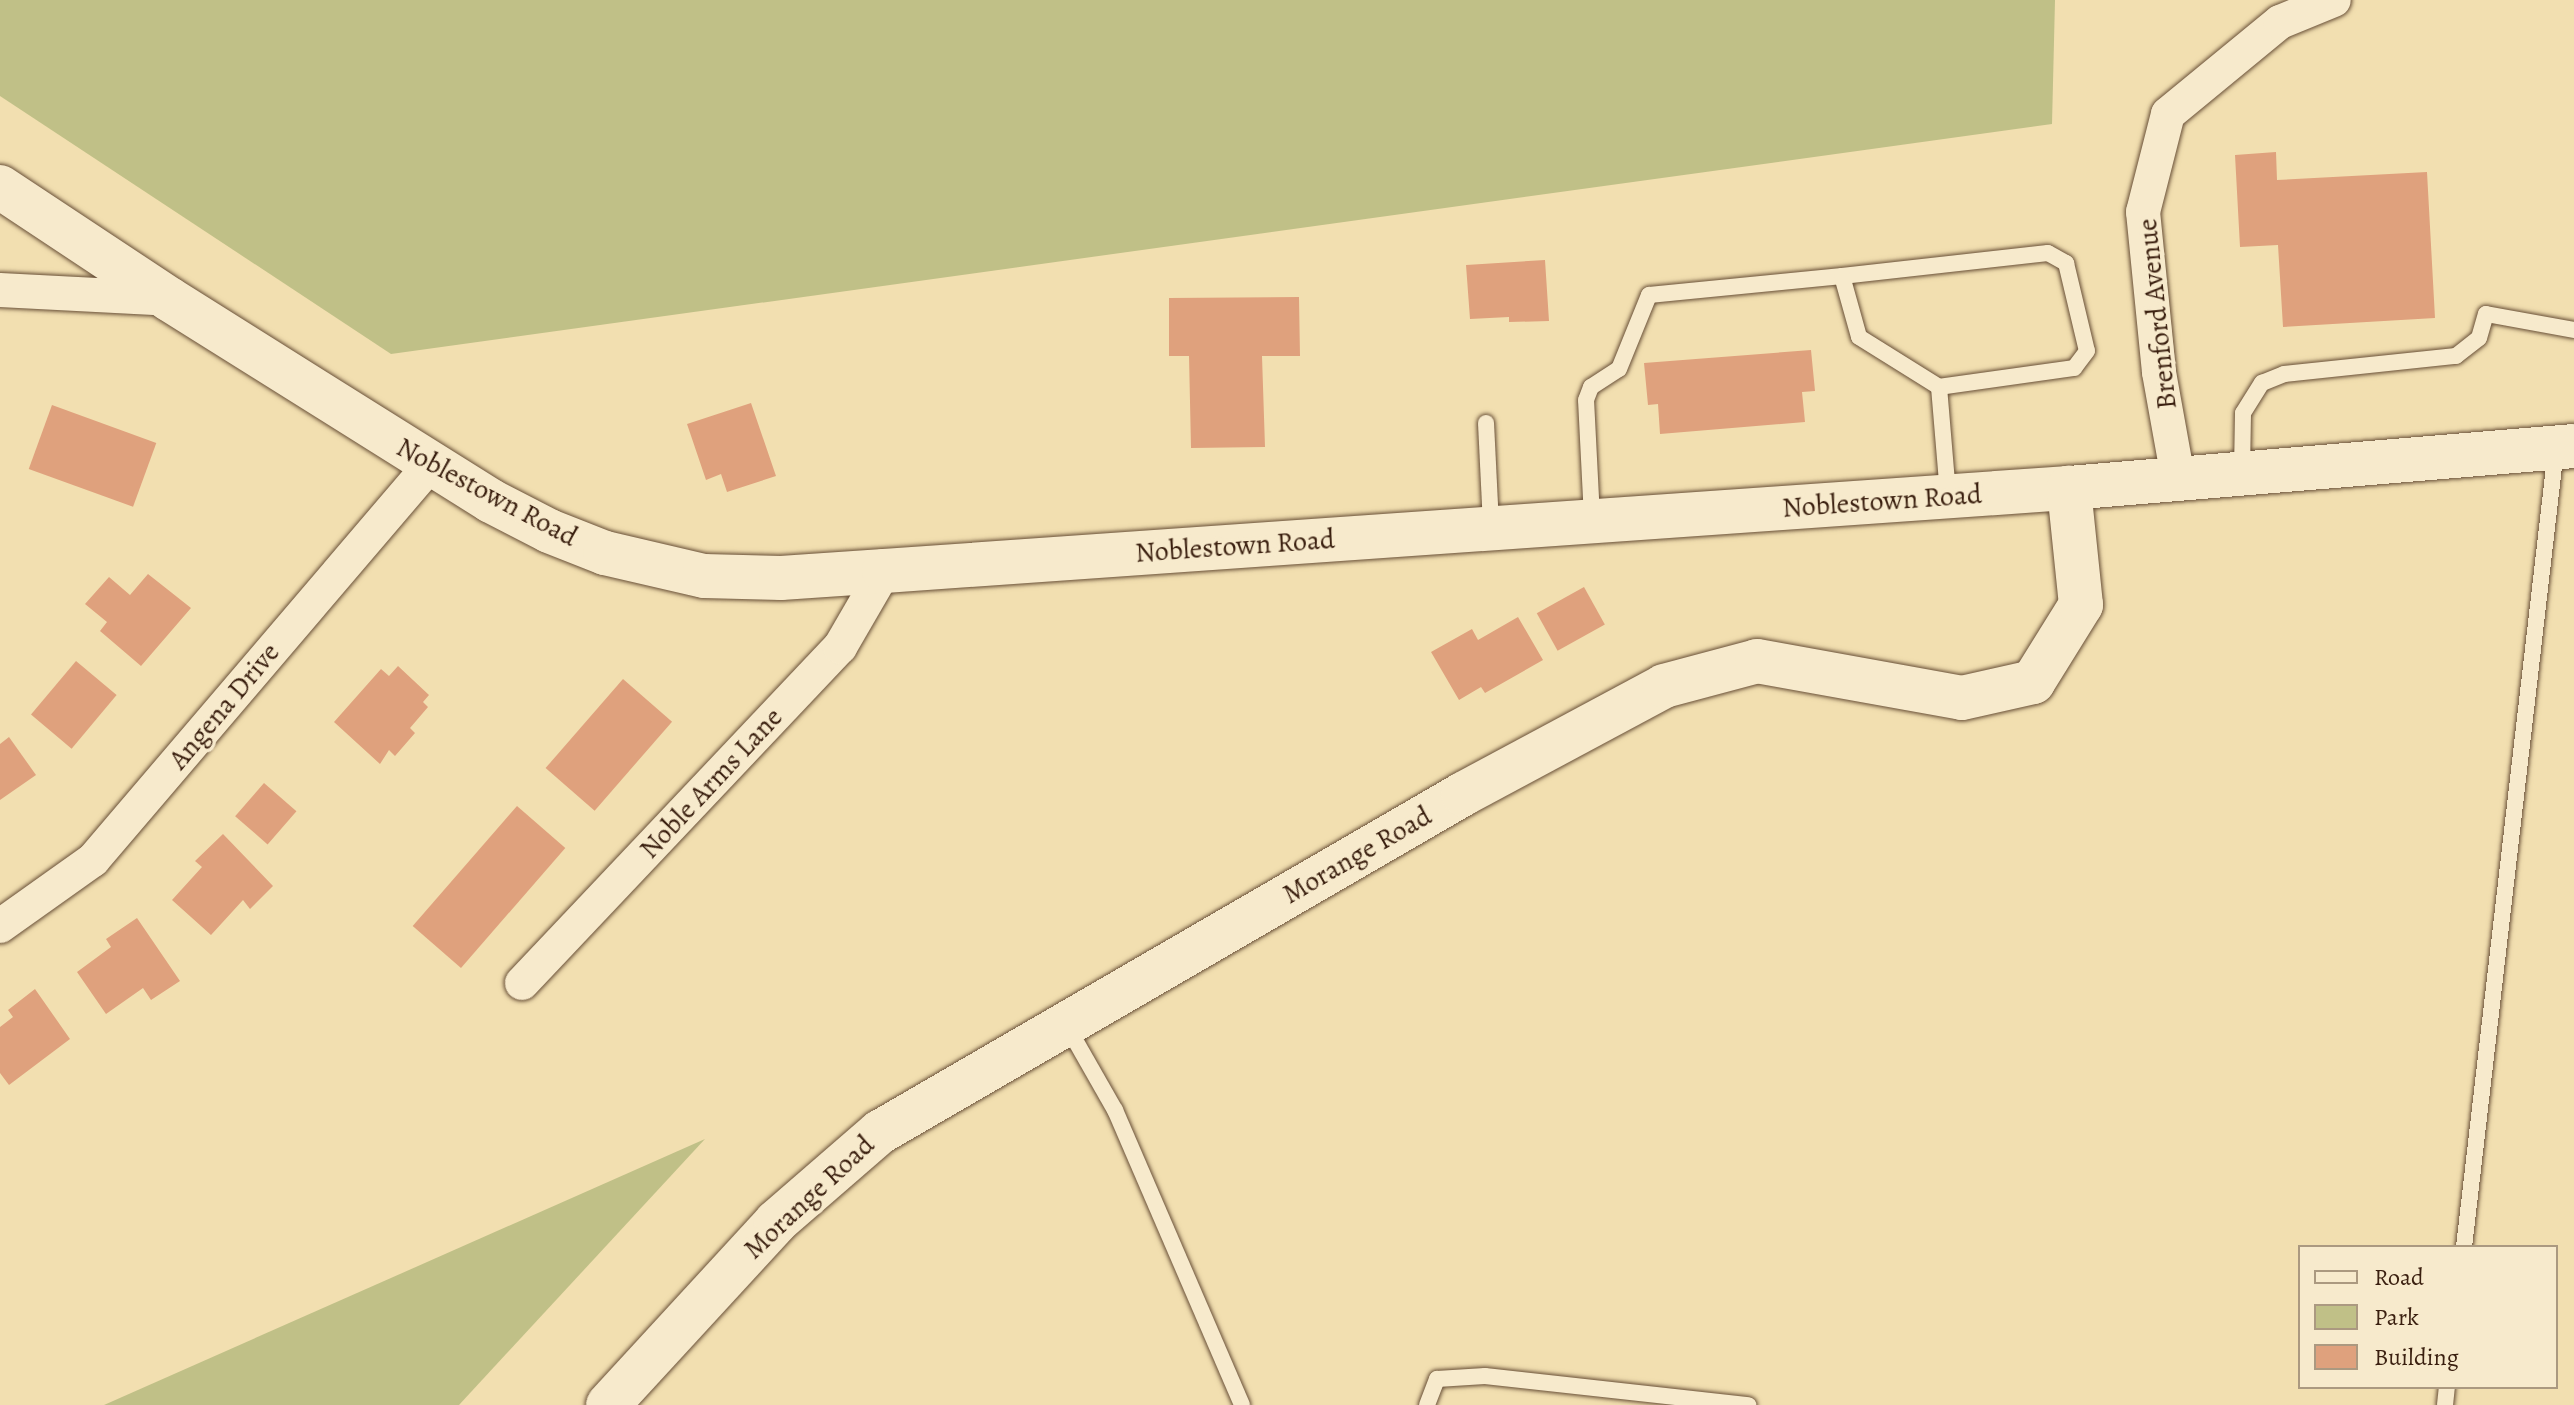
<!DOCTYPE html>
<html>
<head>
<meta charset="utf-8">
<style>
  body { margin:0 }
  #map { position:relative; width:2574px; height:1405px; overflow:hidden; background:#f2dfb0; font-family:Alegreya,serif }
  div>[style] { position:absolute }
  .green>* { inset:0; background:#c0c087 }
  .building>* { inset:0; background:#dfa17d; transform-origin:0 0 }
  .roads { filter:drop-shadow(0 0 2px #684f37) drop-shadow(0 0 2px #684f37) }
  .lane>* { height:16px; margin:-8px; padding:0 8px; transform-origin:8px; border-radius:8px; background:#f7eacc }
  .street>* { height:34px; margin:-17px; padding:0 17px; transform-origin:17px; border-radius:17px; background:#f7eacc }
  .secondary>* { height:44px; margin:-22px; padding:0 22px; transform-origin:22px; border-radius:22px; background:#f7eacc }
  span { translate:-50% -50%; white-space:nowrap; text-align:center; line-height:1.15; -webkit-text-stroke:7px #f7eacc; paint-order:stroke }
  .street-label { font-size:28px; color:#3a1f0f }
  .legend { position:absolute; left:2298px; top:1245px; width:260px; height:144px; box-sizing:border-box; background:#f7eacc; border:2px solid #ab9980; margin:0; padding:10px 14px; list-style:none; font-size:24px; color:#3a1f0f }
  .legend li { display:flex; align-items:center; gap:16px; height:40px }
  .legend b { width:40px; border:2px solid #ab9980 }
</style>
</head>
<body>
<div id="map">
  <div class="green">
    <div style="clip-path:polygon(0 0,2055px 0,2052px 124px,391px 354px,0 96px)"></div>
    <div style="clip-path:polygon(705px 1139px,459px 1405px,104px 1405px)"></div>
  </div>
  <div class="building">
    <div style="clip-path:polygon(2276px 152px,2277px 180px,2427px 172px,2435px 318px,2283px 327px,2278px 245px,2240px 247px,2235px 155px)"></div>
    <div style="clip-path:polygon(1545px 260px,1549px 321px,1509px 322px,1509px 317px,1470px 319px,1466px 265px)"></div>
    <div style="clip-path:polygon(1299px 297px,1300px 356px,1262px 356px,1265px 447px,1191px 448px,1189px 356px,1169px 356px,1169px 298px)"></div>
    <div style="clip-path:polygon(1811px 350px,1815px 391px,1802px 392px,1805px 422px,1660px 434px,1658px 404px,1648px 405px,1644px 363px)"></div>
    <div style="clip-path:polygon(751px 403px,776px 476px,727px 492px,721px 474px,706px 480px,687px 424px)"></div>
    <div style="left:52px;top:405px;width:111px;height:68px;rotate:20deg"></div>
    <div style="clip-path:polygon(148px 574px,191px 608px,141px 666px,100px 631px,107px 622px,85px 604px,109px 577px,130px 595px)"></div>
    <div style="left:1584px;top:587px;width:43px;height:54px;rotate:61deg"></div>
    <div style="clip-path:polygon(1518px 617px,1543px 660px,1485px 693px,1481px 687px,1459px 700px,1431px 652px,1472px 629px,1478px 640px)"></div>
    <div style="left:76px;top:661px;width:53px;height:70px;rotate:40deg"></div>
    <div style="clip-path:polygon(398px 666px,429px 695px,423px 702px,428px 707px,410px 728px,415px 733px,395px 756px,389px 750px,380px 764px,334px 722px,381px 669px,389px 676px)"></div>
    <div style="left:623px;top:679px;width:65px;height:118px;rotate:41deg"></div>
    <div style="clip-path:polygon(9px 737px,36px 775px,0 800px,0 744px)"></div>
    <div style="left:264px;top:783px;width:43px;height:44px;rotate:41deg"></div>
    <div style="left:517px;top:806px;width:64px;height:159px;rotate:41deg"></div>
    <div style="clip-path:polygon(223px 834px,273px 886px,250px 909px,243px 900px,211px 935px,172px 900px,202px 867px,195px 861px)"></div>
    <div style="clip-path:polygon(137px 918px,180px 981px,151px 1000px,143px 988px,106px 1014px,77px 972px,111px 947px,106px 939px)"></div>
    <div style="clip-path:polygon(35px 989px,70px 1039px,9px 1085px,0 1073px,0 1027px,13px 1017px,8px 1010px)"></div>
  </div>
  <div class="roads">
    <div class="lane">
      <div style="left:1842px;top:276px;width:207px;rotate:-6.4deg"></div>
      <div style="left:2048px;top:253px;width:21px;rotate:29deg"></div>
      <div style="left:2066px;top:263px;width:90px;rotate:76.6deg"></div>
      <div style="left:2087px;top:351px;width:21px;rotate:127deg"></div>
      <div style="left:2074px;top:368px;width:136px;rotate:172deg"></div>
      <div style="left:1486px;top:423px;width:104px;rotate:87.2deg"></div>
      <div style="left:2242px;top:471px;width:58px;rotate:-89deg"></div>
      <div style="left:2243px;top:413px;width:36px;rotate:-58deg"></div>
      <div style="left:2262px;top:383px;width:24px;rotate:-22deg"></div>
      <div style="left:2284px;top:374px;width:173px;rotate:-6deg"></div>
      <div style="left:2456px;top:356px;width:29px;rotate:-38deg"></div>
      <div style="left:2479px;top:338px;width:25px;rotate:-74deg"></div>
      <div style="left:2486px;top:314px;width:89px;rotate:10.3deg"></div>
      <div style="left:1592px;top:518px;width:118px;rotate:-92.9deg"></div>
      <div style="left:1586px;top:400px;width:14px;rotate:-69deg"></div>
      <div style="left:1591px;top:387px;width:33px;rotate:-33deg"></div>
      <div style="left:1619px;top:369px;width:80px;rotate:-67.9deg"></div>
      <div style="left:1649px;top:295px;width:194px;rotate:-5.6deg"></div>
      <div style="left:1842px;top:276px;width:63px;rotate:74.4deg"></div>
      <div style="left:1859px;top:337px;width:94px;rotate:32deg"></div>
      <div style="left:1939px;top:387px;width:107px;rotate:85.2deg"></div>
      <div style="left:1067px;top:1026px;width:97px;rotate:60.3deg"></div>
      <div style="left:1115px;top:1110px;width:321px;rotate:66.7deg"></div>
      <div style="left:2464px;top:1247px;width:802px;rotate:-83.42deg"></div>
      <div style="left:1427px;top:1405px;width:28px;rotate:-69deg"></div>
      <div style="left:1437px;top:1379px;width:48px;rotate:-3.6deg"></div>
      <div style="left:1485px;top:1376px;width:265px;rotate:6.3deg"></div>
      <div style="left:2445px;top:1405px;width:18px;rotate:-84deg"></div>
    </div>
    <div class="street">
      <div style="left:0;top:290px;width:169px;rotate:3deg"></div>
      <div style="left:2178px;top:478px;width:108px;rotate:-100.2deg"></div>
      <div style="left:2159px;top:372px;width:161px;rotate:-95.7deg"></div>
      <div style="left:2143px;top:212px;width:101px;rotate:-75.7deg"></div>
      <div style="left:2168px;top:114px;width:145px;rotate:-39.4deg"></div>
      <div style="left:2280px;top:22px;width:58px;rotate:-22.2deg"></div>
      <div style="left:0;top:926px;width:114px;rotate:-35.4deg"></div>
      <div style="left:93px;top:860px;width:519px;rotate:-49.53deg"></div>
      <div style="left:522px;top:983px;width:463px;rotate:-46.6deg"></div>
      <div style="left:840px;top:647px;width:88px;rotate:-59.9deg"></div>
    </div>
    <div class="secondary">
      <div style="left:0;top:187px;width:203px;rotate:33.5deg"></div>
      <div style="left:169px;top:299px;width:380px;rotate:32.1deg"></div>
      <div style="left:491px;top:501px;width:65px;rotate:27.3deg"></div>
      <div style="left:549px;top:531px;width:60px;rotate:21.4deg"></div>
      <div style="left:605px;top:553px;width:102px;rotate:13.1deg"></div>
      <div style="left:704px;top:576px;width:77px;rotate:1.5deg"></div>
      <div style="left:781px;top:578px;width:103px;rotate:-3.9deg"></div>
      <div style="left:884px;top:571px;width:1188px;rotate:-4.01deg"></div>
      <div style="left:2069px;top:488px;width:507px;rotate:-4.75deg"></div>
      <div style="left:608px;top:1405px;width:248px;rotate:-47.4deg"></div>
      <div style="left:776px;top:1222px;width:138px;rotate:-40.9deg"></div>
      <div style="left:880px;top:1132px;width:674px;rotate:-30.1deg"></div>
      <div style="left:1463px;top:794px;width:228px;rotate:-28.2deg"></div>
      <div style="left:1664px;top:686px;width:96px;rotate:-15deg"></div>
      <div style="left:1757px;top:661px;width:208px;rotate:10.2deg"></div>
      <div style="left:1962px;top:698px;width:73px;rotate:-12.7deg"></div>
      <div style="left:2033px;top:682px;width:91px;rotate:-58.1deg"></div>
      <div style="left:2081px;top:605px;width:118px;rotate:-95.9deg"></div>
    </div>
  </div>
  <div class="street-label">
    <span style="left:2157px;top:314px;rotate:-96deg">Brenford Avenue</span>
    <span style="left:487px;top:492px;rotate:28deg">Noblestown Road</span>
    <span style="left:1882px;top:501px;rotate:-4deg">Noblestown Road</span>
    <span style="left:1235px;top:546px;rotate:-4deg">Noblestown Road</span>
    <span style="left:224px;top:706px;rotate:-50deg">Angena Drive</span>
    <span style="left:711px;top:783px;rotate:-47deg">Noble Arms Lane</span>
    <span style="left:1357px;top:855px;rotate:-30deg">Morange Road</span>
    <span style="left:809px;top:1197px;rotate:-43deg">Morange Road</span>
  </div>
  <ul class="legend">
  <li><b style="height:10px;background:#f7eacc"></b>Road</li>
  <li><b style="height:22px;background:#c0c087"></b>Park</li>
  <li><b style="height:22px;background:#dfa17d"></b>Building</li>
  </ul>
</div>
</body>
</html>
